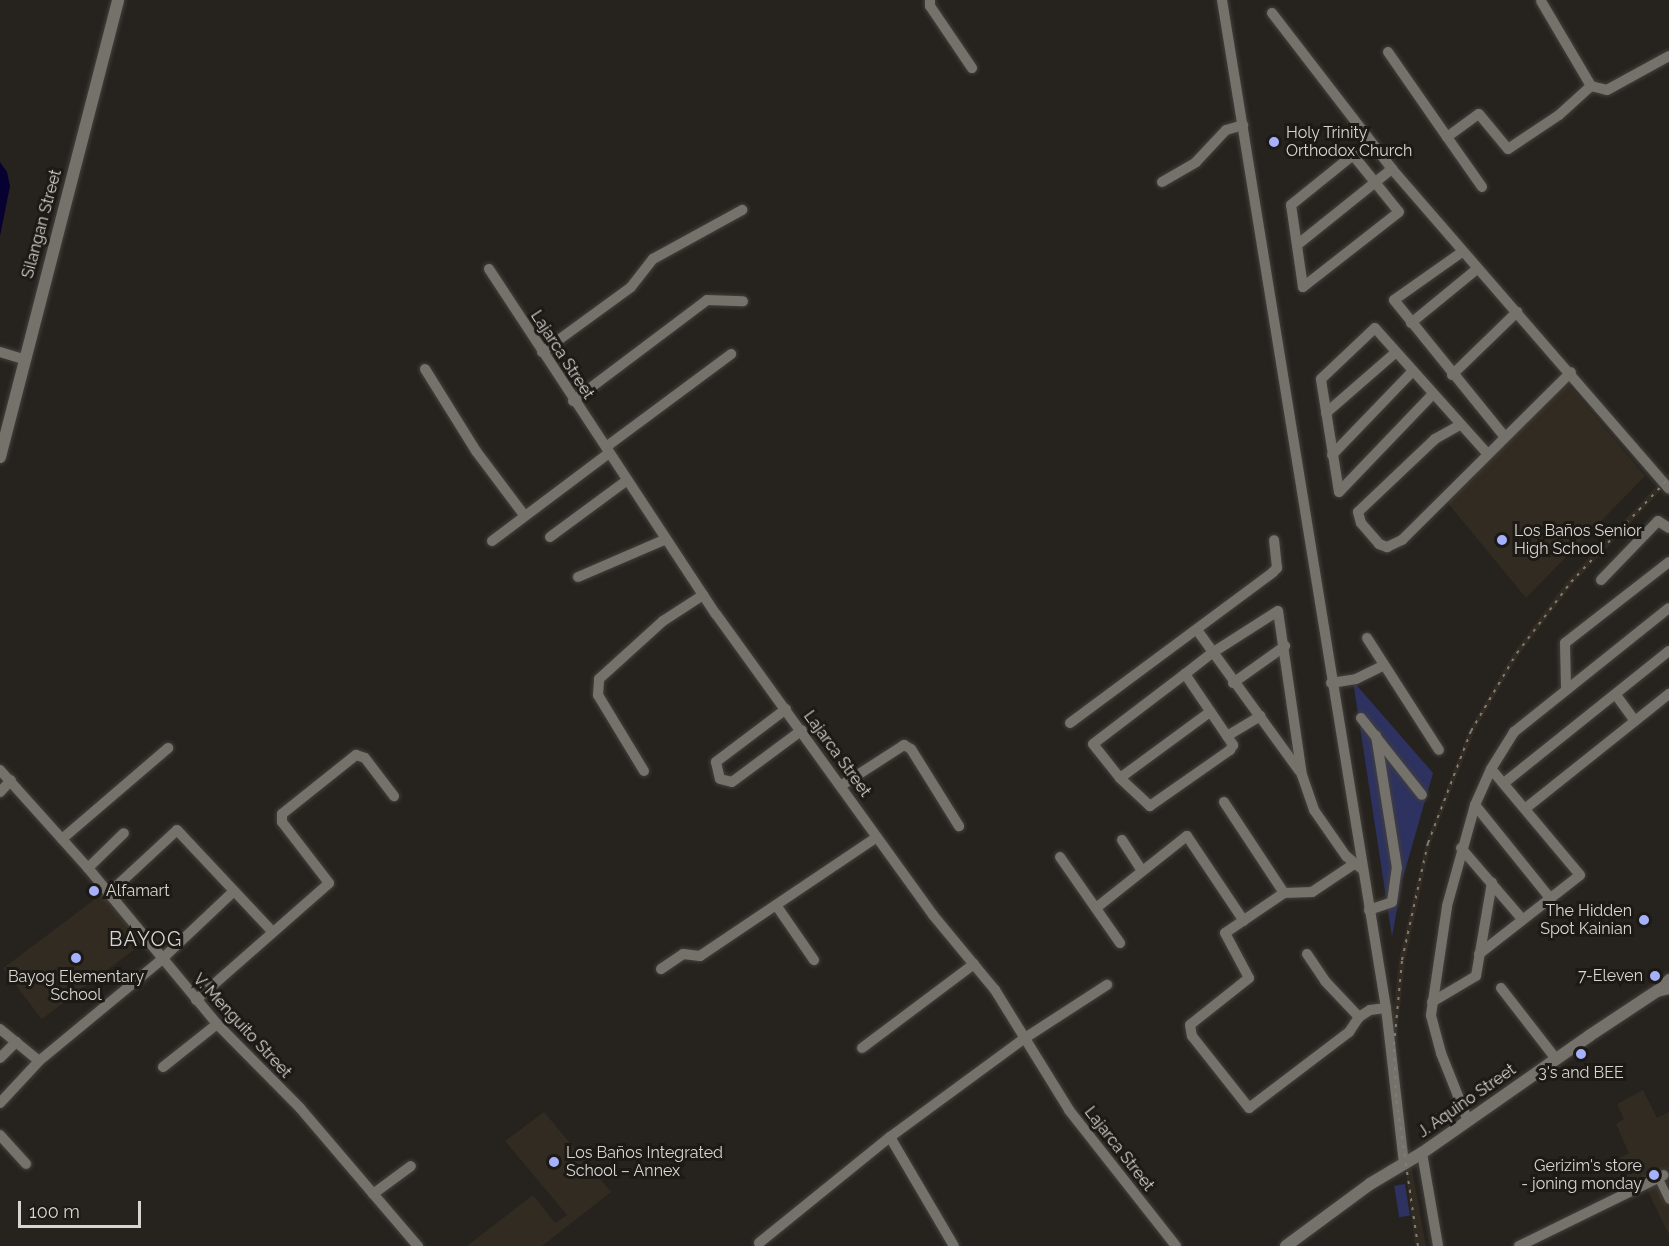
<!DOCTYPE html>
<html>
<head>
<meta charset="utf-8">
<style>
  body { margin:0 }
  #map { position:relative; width:1669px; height:1246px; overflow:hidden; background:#26221e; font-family:Raleway,sans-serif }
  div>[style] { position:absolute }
  .built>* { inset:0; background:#322b21; transform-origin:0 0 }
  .green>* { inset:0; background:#2d3260; transform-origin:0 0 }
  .water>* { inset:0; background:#070132 }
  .roads { filter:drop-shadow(0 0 2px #43403d) drop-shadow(0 0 2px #43403d) }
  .pedestrian>* { height:8px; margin:-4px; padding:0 4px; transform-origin:4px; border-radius:4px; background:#75716b }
  .minor>* { height:10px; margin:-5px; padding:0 5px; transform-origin:5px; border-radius:5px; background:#75716b }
  .tertiary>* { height:12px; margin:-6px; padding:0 6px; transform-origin:6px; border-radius:6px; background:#75716b }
  .rail>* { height:2px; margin-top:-1px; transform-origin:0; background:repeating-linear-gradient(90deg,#7f7c79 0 3px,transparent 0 9px) }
  .dots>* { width:16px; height:16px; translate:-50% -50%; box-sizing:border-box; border:3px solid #1d1915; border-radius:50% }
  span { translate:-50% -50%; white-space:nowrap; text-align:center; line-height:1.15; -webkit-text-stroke:6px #1d1915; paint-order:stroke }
  .poi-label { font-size:16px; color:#d7d5d2 }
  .left { translate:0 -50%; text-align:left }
  .right { translate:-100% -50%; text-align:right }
  .street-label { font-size:16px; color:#d7d5d2 }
  .quarter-label { font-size:20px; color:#d7d5d2; letter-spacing:1.5px }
  .scale { position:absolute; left:18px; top:1201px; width:123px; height:27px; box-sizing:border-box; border:3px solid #d7d5d2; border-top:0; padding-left:8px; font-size:18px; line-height:21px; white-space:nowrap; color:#d7d5d2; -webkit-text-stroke:4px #1d1915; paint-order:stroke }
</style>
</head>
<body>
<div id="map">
  <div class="built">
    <div style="clip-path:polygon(1566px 382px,1645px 476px,1526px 598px,1447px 502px)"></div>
    <div style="clip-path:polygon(1669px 473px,1669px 482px,1573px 584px,1519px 655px,1474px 732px,1431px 843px,1405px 961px,1396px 1045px,1403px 1120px,1426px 1246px,1415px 1246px,1390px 1045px,1399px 960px,1426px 842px,1469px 730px,1514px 652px,1568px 580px)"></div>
    <div style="left:107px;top:890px;width:64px;height:130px;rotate:53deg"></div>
    <div style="clip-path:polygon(1643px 1090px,1657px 1118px,1669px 1112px,1669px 1235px,1643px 1181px,1625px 1190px,1612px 1162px,1629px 1153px,1616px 1124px,1624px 1119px,1617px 1104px)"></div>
    <div style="clip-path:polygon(544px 1112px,611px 1192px,542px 1246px,467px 1246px,533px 1195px,555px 1223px,567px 1215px,505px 1141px)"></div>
  </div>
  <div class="green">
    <div style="clip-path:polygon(1353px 681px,1433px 773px,1402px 881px,1392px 937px)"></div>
    <div style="left:1405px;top:1184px;width:32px;height:11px;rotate:81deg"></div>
  </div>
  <div class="water">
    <div style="clip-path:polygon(0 162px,7px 172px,10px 186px,0 236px)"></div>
  </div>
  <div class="roads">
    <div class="pedestrian">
      <div style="left:1658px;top:1177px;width:25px;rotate:64deg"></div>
    </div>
    <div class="minor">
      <div style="left:930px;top:0;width:6px;rotate:90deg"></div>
      <div style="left:930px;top:6px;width:75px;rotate:55.9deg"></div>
      <div style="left:1222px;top:0;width:1021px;rotate:80.76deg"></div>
      <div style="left:1386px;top:1008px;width:156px;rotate:83.4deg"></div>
      <div style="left:1541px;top:1px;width:99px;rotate:59.5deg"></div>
      <div style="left:1272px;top:13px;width:197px;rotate:52.4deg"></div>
      <div style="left:1392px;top:169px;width:423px;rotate:49.1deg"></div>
      <div style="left:1388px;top:52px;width:103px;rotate:55.2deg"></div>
      <div style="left:1447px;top:137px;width:39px;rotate:-36deg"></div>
      <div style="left:1479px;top:114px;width:45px;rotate:50.4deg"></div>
      <div style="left:1508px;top:149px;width:61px;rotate:-33.7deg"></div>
      <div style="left:1559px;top:115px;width:43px;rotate:-42.2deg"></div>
      <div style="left:1591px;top:86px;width:16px;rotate:14deg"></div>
      <div style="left:1607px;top:90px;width:71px;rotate:-28.7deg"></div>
      <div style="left:1447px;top:137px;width:61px;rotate:55deg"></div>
      <div style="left:1353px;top:155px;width:73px;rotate:51.1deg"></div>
      <div style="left:1399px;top:212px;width:122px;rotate:142deg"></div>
      <div style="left:1303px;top:287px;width:83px;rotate:-98.3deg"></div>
      <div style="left:1291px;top:205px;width:80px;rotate:-38.9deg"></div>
      <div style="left:1162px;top:182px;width:39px;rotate:-30deg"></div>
      <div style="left:1196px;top:162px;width:44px;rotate:-46.8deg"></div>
      <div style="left:1226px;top:130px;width:18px;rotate:-16deg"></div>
      <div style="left:1297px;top:245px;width:122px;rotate:-38.7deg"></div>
      <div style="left:1462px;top:252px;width:83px;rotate:144.8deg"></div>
      <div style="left:1394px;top:300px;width:175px;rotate:51deg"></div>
      <div style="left:489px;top:269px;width:413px;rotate:56.7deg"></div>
      <div style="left:716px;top:614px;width:371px;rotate:54.2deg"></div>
      <div style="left:933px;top:915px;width:97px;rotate:50.4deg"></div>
      <div style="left:995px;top:990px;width:141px;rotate:58.3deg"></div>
      <div style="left:1069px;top:1110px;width:173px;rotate:51.8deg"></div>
      <div style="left:1411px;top:323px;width:85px;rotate:-39.3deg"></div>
      <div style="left:0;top:352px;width:24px;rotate:17deg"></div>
      <div style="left:542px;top:352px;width:110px;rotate:-36.1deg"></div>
      <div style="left:631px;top:287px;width:36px;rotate:-52deg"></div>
      <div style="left:653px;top:259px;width:102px;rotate:-28.8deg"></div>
      <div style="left:425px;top:369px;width:97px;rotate:58.1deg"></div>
      <div style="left:476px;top:451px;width:80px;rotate:53.1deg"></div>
      <div style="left:1452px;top:375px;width:91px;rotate:-44.1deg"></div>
      <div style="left:573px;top:401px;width:168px;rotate:-37deg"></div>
      <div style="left:707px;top:300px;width:36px;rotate:2deg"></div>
      <div style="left:1326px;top:413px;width:91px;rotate:-41deg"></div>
      <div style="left:1460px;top:425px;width:29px;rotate:151deg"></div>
      <div style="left:1435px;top:439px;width:106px;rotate:136.5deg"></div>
      <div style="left:1358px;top:512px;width:11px;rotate:75deg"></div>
      <div style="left:1361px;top:523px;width:28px;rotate:49deg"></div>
      <div style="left:1379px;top:544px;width:9px;rotate:21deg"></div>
      <div style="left:1387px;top:547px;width:17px;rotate:-25deg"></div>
      <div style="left:1402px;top:540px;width:238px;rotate:-44.8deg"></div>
      <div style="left:606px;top:447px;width:156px;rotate:-36.6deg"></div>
      <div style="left:1332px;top:455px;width:115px;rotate:-46.1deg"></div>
      <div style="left:1339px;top:492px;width:114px;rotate:-99.1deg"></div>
      <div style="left:1321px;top:379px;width:74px;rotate:-43.4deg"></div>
      <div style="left:1375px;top:328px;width:166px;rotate:48.2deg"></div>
      <div style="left:1339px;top:492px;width:134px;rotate:-46.2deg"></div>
      <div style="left:550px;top:537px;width:94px;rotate:-36.4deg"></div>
      <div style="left:492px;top:541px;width:146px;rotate:-36.9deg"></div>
      <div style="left:578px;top:577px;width:94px;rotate:-23.3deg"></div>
      <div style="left:1601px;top:580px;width:82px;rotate:-46deg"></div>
      <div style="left:1658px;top:521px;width:13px;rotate:32deg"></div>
      <div style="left:1197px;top:630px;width:175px;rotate:54deg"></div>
      <div style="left:1367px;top:638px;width:133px;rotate:57.3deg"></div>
      <div style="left:1185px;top:674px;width:86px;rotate:55.9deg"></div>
      <div style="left:1233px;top:745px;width:6px;rotate:121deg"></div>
      <div style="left:1230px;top:750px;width:98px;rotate:145deg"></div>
      <div style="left:1150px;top:806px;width:41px;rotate:-137deg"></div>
      <div style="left:1120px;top:778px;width:43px;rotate:-128.5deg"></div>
      <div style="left:1093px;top:744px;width:116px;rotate:-37.3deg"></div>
      <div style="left:1185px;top:674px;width:34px;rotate:-38deg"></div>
      <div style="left:1212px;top:653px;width:78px;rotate:-32.5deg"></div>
      <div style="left:1278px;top:611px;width:166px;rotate:81.7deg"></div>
      <div style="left:1302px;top:775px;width:37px;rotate:71deg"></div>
      <div style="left:1314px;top:810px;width:56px;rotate:55.2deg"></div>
      <div style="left:1346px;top:856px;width:22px;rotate:39deg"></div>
      <div style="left:1233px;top:683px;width:64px;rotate:-35.4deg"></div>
      <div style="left:1331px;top:683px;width:25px;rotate:-9deg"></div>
      <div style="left:1356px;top:679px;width:30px;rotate:-26deg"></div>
      <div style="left:1566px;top:687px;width:44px;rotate:-91.3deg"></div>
      <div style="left:1565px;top:643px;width:132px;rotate:-37.9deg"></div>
      <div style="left:1616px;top:695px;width:32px;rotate:54deg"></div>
      <div style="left:786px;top:709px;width:88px;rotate:142.9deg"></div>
      <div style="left:716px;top:762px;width:17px;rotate:77deg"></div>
      <div style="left:720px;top:779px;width:12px;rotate:14deg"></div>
      <div style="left:732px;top:782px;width:87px;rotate:-36.6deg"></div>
      <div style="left:1361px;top:718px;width:98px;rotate:51.6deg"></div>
      <div style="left:1070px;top:723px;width:253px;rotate:-36.6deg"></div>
      <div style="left:1273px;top:572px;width:6px;rotate:-45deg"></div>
      <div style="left:1277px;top:568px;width:28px;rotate:-96deg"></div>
      <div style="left:1227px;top:736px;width:39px;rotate:-31deg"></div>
      <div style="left:0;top:770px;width:132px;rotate:48.1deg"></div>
      <div style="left:88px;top:868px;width:202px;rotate:50.4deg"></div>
      <div style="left:217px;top:1024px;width:118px;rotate:45.3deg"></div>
      <div style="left:300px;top:1108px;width:182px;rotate:49.5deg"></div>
      <div style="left:644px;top:771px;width:89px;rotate:-121.2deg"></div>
      <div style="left:598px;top:695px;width:16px;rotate:-86deg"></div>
      <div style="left:599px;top:679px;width:86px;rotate:-42.2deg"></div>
      <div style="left:663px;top:621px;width:48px;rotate:-33deg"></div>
      <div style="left:1120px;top:778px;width:112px;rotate:-36.3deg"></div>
      <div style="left:1504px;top:783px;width:211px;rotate:-38.7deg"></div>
      <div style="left:842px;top:785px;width:74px;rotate:-32.8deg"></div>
      <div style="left:904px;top:745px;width:8px;rotate:30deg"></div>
      <div style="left:911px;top:749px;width:91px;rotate:58.1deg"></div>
      <div style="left:0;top:792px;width:16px;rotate:-47deg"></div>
      <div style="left:1224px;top:802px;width:109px;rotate:56.6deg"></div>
      <div style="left:1475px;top:805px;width:119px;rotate:51.1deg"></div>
      <div style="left:1526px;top:808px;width:183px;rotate:-38.6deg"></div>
      <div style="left:62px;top:839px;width:140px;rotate:-40.6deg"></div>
      <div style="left:1122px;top:840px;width:37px;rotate:57deg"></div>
      <div style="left:1461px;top:848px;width:94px;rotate:49.3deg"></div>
      <div style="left:1060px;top:857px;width:105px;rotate:55.1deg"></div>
      <div style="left:1354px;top:864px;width:50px;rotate:146.3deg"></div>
      <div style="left:1312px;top:892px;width:28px;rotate:178deg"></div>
      <div style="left:1284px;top:893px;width:71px;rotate:145.9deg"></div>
      <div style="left:1225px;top:933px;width:51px;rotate:61.9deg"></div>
      <div style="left:1249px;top:978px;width:75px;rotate:141.5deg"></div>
      <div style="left:1190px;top:1025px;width:11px;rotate:80deg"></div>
      <div style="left:1192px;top:1036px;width:92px;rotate:51.6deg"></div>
      <div style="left:1249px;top:1108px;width:126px;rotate:-37.2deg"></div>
      <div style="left:1349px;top:1032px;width:18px;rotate:-56deg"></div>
      <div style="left:1359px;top:1017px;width:13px;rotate:-32deg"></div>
      <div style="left:1370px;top:1010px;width:16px;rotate:-7deg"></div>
      <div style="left:88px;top:868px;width:50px;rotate:-44.2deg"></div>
      <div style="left:108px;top:894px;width:94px;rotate:-42.8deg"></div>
      <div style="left:177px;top:830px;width:139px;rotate:46.8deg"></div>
      <div style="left:776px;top:905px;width:67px;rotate:55.4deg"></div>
      <div style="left:1096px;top:908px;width:116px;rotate:-38.4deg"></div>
      <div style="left:1187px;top:836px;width:102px;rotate:56.2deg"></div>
      <div style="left:1369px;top:910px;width:24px;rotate:-19deg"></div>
      <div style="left:1392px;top:902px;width:34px;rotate:-82deg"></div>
      <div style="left:1397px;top:868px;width:134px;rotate:-99deg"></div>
      <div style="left:1307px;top:954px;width:32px;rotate:56deg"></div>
      <div style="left:1325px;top:981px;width:50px;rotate:46.6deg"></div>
      <div style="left:1479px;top:954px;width:128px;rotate:-38deg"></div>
      <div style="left:1580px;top:875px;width:138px;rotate:-130deg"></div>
      <div style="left:661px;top:969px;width:27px;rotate:-34deg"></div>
      <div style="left:683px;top:954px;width:17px;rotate:7deg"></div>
      <div style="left:700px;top:956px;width:213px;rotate:-33.9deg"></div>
      <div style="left:1501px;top:988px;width:90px;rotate:52.2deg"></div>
      <div style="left:1657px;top:991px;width:17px;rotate:-45deg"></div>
      <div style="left:196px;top:1000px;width:177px;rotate:-41.3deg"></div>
      <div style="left:329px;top:883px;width:77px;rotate:-127.6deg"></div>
      <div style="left:282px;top:822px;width:8px;rotate:-90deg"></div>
      <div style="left:282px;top:814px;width:95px;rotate:-38.6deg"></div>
      <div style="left:356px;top:755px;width:9px;rotate:18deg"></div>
      <div style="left:365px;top:758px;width:48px;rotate:52.7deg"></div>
      <div style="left:1432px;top:1002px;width:51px;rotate:-30.6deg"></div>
      <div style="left:1476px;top:976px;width:95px;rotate:-80.3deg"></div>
      <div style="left:0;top:1029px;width:50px;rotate:39.4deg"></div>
      <div style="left:862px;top:1048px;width:140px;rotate:-36.9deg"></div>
      <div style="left:0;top:1058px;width:23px;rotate:-45deg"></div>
      <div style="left:163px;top:1067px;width:69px;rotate:-38.5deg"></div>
      <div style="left:0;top:1103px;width:57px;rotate:-47.1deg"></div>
      <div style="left:39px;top:1061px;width:158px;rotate:-39.6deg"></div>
      <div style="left:161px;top:960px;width:100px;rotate:-43.4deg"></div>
      <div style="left:1468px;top:1121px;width:73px;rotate:-111.7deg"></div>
      <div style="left:1441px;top:1053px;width:39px;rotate:-105deg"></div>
      <div style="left:1431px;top:1015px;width:110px;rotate:-81.6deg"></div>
      <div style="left:1447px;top:906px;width:105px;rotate:-74.5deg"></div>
      <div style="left:1475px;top:805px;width:39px;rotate:-66deg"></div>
      <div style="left:1491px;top:769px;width:44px;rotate:-58.1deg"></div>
      <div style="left:1514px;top:732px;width:198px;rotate:-38.7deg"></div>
      <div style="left:0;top:1135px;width:39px;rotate:48deg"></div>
      <div style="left:890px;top:1137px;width:126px;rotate:59.6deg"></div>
      <div style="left:1422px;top:1153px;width:94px;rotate:80.2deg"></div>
      <div style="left:373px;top:1194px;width:47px;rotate:-36.4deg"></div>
      <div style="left:759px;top:1243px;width:169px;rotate:-39deg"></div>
      <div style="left:890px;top:1137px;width:167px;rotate:-36.3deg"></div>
      <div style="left:1025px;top:1038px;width:98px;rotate:-32.9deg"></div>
      <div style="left:1519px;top:1246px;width:161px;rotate:-26.1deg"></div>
    </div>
    <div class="tertiary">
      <div style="left:0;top:457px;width:472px;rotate:-75.5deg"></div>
      <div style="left:1286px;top:1246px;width:104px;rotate:-36.4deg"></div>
      <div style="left:1370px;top:1184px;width:61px;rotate:-30.8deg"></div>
      <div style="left:1422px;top:1153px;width:204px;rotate:-35deg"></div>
      <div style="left:1589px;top:1036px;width:82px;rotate:-33.5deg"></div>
      <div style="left:1657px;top:991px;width:12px;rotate:-14deg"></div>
    </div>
  </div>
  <div class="rail">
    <div style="left:1418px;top:1246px;width:151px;rotate:-98.4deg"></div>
    <div style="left:1396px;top:1097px;width:52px;rotate:-92.2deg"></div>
    <div style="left:1394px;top:1045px;width:85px;rotate:-84.6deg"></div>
    <div style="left:1402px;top:960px;width:120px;rotate:-77.5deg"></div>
    <div style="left:1428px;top:843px;width:120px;rotate:-69deg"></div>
    <div style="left:1471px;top:731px;width:91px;rotate:-59.5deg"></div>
    <div style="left:1517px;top:653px;width:89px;rotate:-52.7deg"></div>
    <div style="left:1571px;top:582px;width:143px;rotate:-46.7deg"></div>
  </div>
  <div class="dots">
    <div style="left:1274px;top:142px;background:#a5b1fc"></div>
    <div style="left:1502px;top:540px;background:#a5b1fc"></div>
    <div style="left:94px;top:891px;background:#a5b1fc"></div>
    <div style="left:1644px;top:920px;background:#a5b1fc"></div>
    <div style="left:76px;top:958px;background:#a5b1fc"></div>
    <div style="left:1655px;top:976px;background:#a5b1fc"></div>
    <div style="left:1581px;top:1054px;background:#a5b1fc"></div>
    <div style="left:554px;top:1162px;background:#a5b1fc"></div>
    <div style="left:1654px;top:1175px;background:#a5b1fc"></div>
  </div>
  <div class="poi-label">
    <span class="left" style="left:1286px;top:142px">Holy Trinity<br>Orthodox Church</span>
    <span class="left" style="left:1514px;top:540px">Los Baños Senior<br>High School</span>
    <span class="left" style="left:106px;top:891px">Alfamart</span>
    <span class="right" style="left:1632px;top:920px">The Hidden<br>Spot Kainian</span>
    <span class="right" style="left:1643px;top:976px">7-Eleven</span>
    <span style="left:76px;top:986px">Bayog Elementary<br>School</span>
    <span style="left:1581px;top:1073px">3's and BEE</span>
    <span class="left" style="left:566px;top:1162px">Los Baños Integrated<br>School – Annex</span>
    <span class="right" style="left:1642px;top:1175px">Gerizim's store<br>- joning monday</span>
  </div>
  <div class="street-label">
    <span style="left:42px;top:224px;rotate:-75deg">Silangan Street</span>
    <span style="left:562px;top:355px;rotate:57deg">Lajarca Street</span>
    <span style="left:837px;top:754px;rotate:54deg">Lajarca Street</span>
    <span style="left:242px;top:1026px;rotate:47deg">V. Menguito Street</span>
    <span style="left:1467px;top:1101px;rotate:-35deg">J. Aquino Street</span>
    <span style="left:1119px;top:1149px;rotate:52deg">Lajarca Street</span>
  </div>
  <div class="quarter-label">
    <span style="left:146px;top:939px">BAYOG</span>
  </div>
  <div class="scale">100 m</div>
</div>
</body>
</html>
